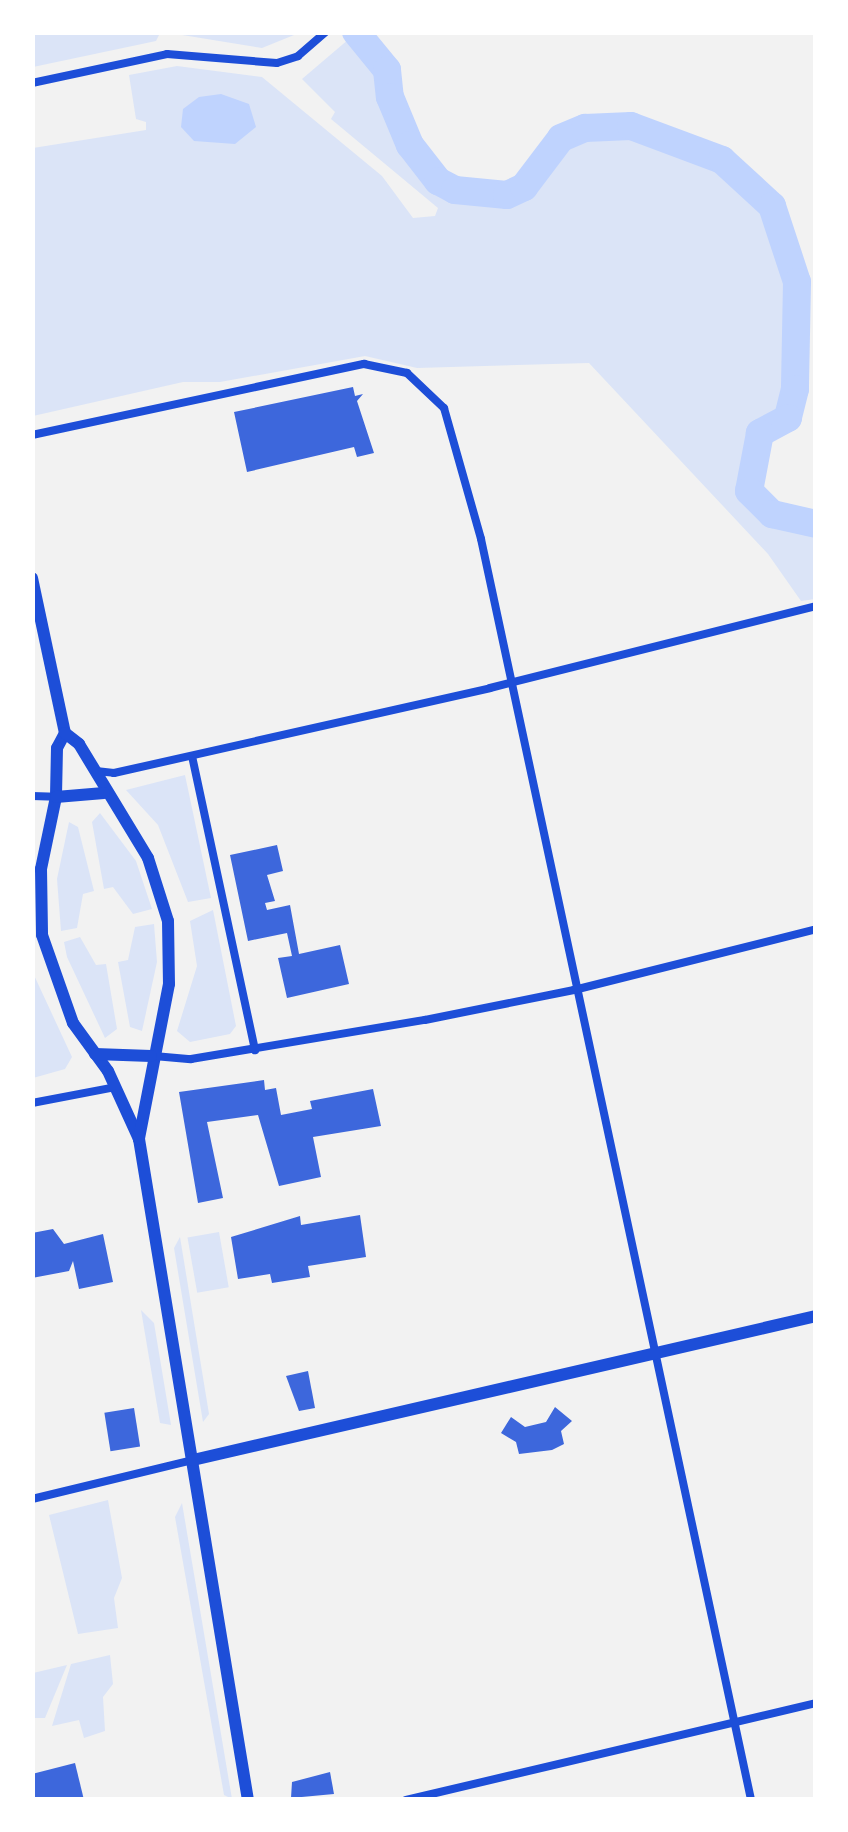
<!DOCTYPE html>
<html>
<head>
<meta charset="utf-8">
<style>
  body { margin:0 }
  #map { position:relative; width:848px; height:1832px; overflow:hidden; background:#f2f2f2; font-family:Helvetica,sans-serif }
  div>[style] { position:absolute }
  .green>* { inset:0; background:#dbe4f7; transform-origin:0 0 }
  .water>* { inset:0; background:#bfd3fe }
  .river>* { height:28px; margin:-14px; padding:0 14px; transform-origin:14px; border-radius:14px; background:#bfd3fe }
  .building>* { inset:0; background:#3d67dc; transform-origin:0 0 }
  .minor>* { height:8px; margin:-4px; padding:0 4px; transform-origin:4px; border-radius:4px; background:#1d4ed8 }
  .primary>* { height:12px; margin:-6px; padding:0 6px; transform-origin:6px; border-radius:6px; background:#1d4ed8 }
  span { translate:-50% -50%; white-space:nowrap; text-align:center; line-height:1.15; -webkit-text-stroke:8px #fff; paint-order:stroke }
  .frame { position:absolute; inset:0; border:35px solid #fff; pointer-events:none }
</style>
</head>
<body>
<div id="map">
  <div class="green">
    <div style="clip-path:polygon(160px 33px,156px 41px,33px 67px,33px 33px)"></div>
    <div style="clip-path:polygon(170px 33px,299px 33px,262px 48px)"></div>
    <div style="clip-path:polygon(356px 33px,387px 70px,407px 139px,444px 185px,470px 194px,507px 195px,524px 187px,548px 148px,585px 128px,653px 131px,741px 177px,787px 237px,798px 324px,788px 418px,760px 433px,749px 491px,764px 508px,815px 524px,815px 599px,801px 601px,768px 554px,589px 363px,417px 368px,365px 356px,220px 382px,183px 382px,33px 416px,33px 148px,146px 130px,146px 122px,136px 119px,129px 75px,177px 66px,262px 77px,382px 176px,413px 218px,435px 216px,438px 208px,331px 119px,335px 112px,302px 79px)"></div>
    <div style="clip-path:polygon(185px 775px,211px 898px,188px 902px,158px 825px,126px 790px)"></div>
    <div style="clip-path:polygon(100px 813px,136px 861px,152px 909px,133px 914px,113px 887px,104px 889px,92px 822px)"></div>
    <div style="clip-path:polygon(69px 822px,78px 827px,94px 891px,83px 894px,77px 928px,61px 931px,57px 879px)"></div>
    <div style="clip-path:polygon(213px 910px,236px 1026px,230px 1034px,190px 1042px,177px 1031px,197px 966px,190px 921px)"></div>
    <div style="clip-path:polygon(154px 924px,157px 962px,142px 1031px,130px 1027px,118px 962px,128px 960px,135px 927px)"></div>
    <div style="clip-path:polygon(80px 937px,96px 965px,106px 964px,117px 1029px,105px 1038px,67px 957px,64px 942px)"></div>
    <div style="clip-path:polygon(33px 973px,72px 1057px,65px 1069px,33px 1078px)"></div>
    <div style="left:219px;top:1232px;width:56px;height:32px;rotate:80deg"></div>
    <div style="clip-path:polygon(180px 1237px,209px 1414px,203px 1422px,174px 1248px)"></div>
    <div style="clip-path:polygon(141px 1310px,154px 1323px,171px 1425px,160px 1423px)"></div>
    <div style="clip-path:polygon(108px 1500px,122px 1578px,114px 1598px,118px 1628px,78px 1634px,49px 1515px)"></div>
    <div style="clip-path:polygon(182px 1503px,232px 1799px,224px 1795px,175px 1517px)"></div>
    <div style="clip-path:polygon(110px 1655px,113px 1684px,103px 1697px,105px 1731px,84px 1738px,79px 1720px,52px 1726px,71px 1664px)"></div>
    <div style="clip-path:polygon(67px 1665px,45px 1718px,33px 1718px,33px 1673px)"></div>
  </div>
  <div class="water">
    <div style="clip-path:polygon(221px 94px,249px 104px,256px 127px,235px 144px,194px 141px,181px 127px,183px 109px,199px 97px)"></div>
  </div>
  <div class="river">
    <div style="left:356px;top:32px;width:49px;rotate:50.8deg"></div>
    <div style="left:387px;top:70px;width:27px;rotate:84deg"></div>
    <div style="left:390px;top:97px;width:52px;rotate:67.4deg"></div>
    <div style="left:410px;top:145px;width:46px;rotate:52.1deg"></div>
    <div style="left:438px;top:181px;width:19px;rotate:28deg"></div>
    <div style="left:455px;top:190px;width:52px;rotate:5.5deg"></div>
    <div style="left:507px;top:195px;width:19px;rotate:-25deg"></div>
    <div style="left:524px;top:187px;width:61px;rotate:-52.9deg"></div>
    <div style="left:561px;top:138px;width:26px;rotate:-23deg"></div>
    <div style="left:585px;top:128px;width:46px;rotate:-2.5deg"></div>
    <div style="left:631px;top:126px;width:97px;rotate:20.5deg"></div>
    <div style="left:722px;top:160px;width:68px;rotate:42.6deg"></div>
    <div style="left:772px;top:206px;width:80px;rotate:71.8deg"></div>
    <div style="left:797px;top:282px;width:107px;rotate:91.1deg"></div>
    <div style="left:795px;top:389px;width:30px;rotate:104deg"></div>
    <div style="left:788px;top:418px;width:32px;rotate:152deg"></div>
    <div style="left:760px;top:433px;width:59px;rotate:100.7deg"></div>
    <div style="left:749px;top:491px;width:33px;rotate:45deg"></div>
    <div style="left:772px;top:514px;width:45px;rotate:12.8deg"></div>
  </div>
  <div class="building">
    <div style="clip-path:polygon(353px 387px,355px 396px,363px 394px,357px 401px,374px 453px,357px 457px,354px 447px,247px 472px,234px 412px)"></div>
    <div style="clip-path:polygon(277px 845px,283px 871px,267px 875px,275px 901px,265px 903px,267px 910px,290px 905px,299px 954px,340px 945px,349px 984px,287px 998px,278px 958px,292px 956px,287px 933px,248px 941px,230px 855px)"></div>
    <div style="clip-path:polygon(264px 1080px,265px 1090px,276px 1088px,281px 1115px,312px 1109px,310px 1101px,373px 1089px,381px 1126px,313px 1137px,321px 1177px,279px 1186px,258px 1115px,207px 1122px,223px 1198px,198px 1203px,179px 1092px)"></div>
    <div style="clip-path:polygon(360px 1215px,366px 1257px,308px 1266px,310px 1277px,272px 1283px,270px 1274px,238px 1279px,231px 1237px,300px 1216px,301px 1225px)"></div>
    <div style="clip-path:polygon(53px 1229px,64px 1244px,103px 1234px,113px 1282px,79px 1289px,73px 1261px,69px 1271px,32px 1278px,32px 1233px)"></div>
    <div style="clip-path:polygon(308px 1371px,315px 1408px,299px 1411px,286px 1376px)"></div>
    <div style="clip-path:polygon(555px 1407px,572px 1421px,561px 1431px,564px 1444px,552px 1450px,519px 1454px,516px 1442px,501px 1433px,511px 1417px,525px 1427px,546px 1422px)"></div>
    <div style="left:134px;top:1408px;width:39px;height:30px;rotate:81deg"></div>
    <div style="clip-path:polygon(75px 1763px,84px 1800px,32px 1800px,32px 1774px)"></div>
    <div style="clip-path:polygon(330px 1772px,334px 1794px,291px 1798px,292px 1782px)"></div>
  </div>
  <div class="minor">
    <div style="left:32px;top:83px;width:138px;rotate:-12.1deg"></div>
    <div style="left:167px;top:54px;width:110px;rotate:4.7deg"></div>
    <div style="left:277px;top:63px;width:22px;rotate:-18deg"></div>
    <div style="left:298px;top:56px;width:37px;rotate:-41deg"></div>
    <div style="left:32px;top:435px;width:340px;rotate:-12.1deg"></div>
    <div style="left:364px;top:364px;width:44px;rotate:11.8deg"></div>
    <div style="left:407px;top:373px;width:51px;rotate:43.4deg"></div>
    <div style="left:444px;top:408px;width:136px;rotate:74.2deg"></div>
    <div style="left:481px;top:539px;width:1290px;rotate:77.91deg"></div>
    <div style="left:192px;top:756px;width:301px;rotate:77.9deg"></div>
    <div style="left:96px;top:771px;width:18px;rotate:6deg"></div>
    <div style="left:114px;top:773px;width:385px;rotate:-12.7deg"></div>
    <div style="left:490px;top:688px;width:336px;rotate:-14.1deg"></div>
    <div style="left:32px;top:796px;width:24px;rotate:2deg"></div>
    <div style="left:154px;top:1056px;width:37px;rotate:5deg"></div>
    <div style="left:191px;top:1059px;width:237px;rotate:-9.5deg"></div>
    <div style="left:425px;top:1020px;width:152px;rotate:-11.4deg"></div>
    <div style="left:574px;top:990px;width:250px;rotate:-14.1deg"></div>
    <div style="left:32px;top:1103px;width:86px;rotate:-10.8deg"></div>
    <div style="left:32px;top:1499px;width:166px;rotate:-13.6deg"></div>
    <div style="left:406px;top:1800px;width:421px;rotate:-13.3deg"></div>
  </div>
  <div class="primary">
    <div style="left:32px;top:578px;width:158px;rotate:78deg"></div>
    <div style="left:65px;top:733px;width:17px;rotate:118deg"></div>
    <div style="left:57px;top:748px;width:49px;rotate:91.2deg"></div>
    <div style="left:56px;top:797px;width:74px;rotate:101.8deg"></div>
    <div style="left:41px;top:869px;width:66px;rotate:89.1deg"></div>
    <div style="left:42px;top:935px;width:93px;rotate:70.6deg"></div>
    <div style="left:73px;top:1023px;width:59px;rotate:53.9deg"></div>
    <div style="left:108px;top:1071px;width:75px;rotate:65.5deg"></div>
    <div style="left:139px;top:1139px;width:670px;rotate:80.64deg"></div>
    <div style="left:65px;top:733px;width:18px;rotate:38deg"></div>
    <div style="left:79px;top:744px;width:133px;rotate:58.8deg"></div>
    <div style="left:148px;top:858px;width:66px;rotate:72.4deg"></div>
    <div style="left:168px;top:921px;width:63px;rotate:89.1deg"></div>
    <div style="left:169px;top:984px;width:158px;rotate:101deg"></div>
    <div style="left:56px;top:797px;width:48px;rotate:-4.8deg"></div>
    <div style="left:95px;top:1054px;width:56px;rotate:2deg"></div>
    <div style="left:193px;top:1460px;width:639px;rotate:-13.01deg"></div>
  </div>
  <div class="frame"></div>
</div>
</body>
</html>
